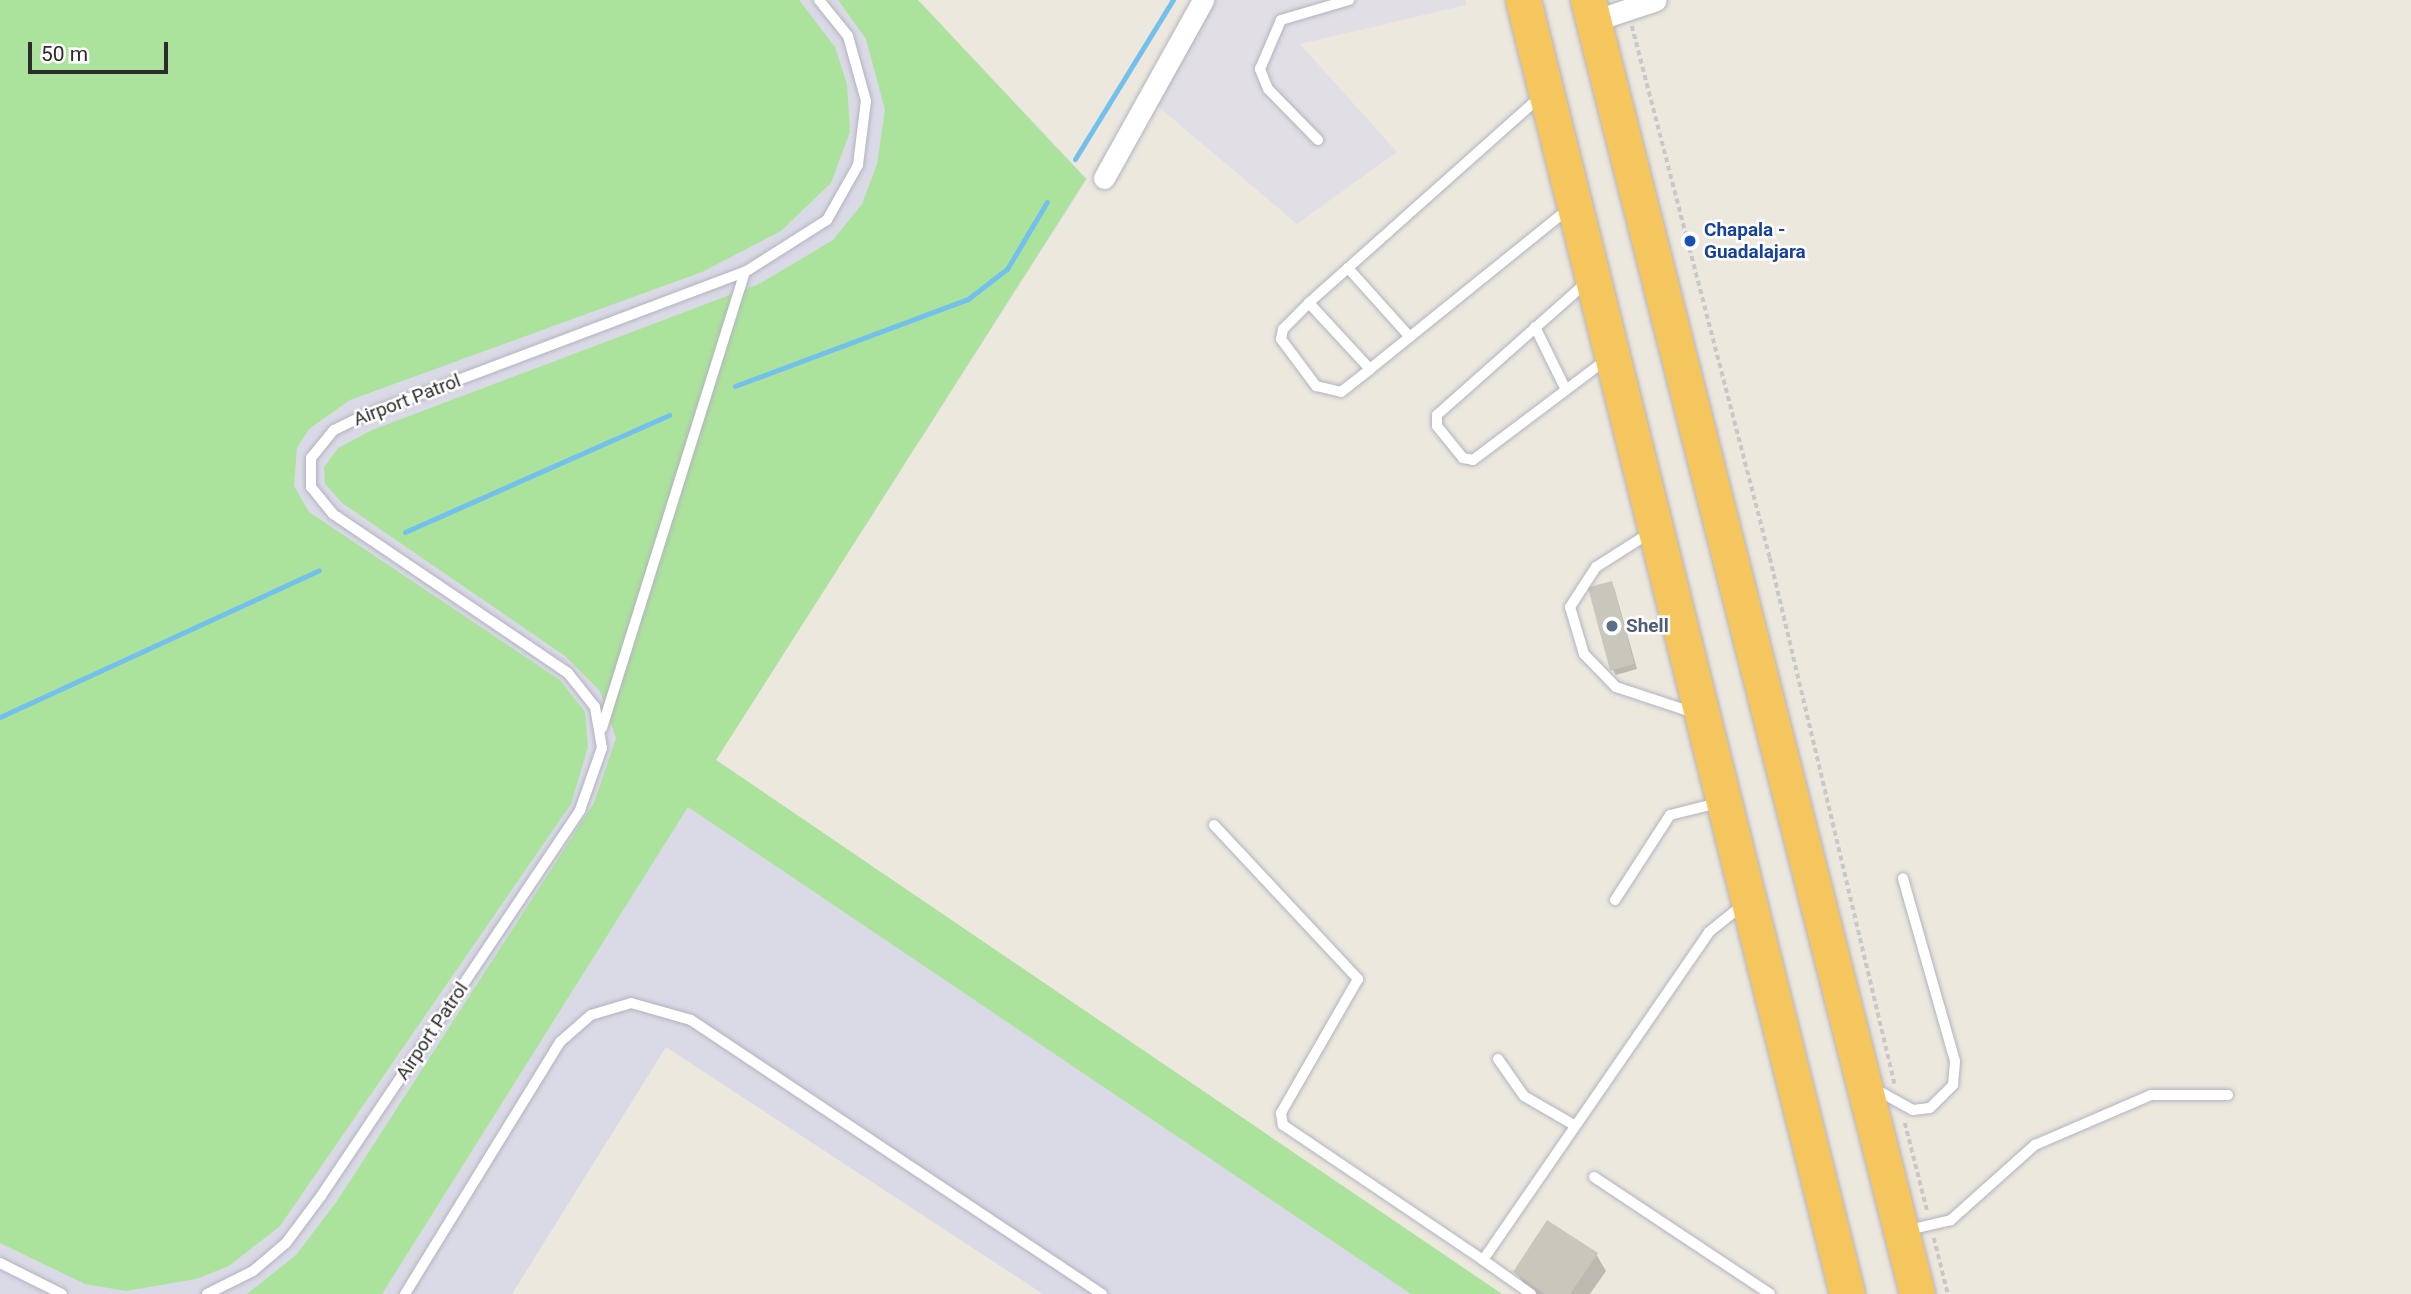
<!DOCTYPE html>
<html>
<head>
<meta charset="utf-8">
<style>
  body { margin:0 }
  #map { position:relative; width:2411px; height:1294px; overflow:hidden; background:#ede8de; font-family:Roboto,sans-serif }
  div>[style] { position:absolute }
  .industrial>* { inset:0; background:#e1dee6 }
  .airport>* { inset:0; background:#d9dae6 }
  .green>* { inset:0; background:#ace39c }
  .shadow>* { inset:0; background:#0003 }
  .stream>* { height:5px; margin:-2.5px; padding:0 2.5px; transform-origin:2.5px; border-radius:2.5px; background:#73c0ed }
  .building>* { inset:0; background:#c9c6bc; transform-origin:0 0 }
  .path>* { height:3.5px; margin-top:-1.75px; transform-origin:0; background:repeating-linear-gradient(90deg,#c8c8c8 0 5px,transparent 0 8.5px) }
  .roads { filter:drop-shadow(0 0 2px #b2b3bf) drop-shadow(0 0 2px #b2b3bf) }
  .service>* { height:10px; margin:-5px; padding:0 5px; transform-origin:5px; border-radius:5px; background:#fff }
  .minor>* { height:21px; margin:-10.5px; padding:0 10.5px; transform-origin:10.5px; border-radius:10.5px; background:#fff }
  .trunk>* { height:35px; margin:-17.5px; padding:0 17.5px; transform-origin:17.5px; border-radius:17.5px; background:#f6c65e }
  .dots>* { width:19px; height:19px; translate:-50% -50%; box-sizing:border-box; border:4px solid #fff; border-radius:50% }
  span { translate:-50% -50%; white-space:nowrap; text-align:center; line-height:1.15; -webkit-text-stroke:5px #fff; paint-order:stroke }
  .transit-label { font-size:19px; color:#164399; font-weight:700 }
  .left { translate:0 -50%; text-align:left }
  .street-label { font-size:19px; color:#2c2c2c }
  .service-label { font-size:19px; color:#4e5e75; font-weight:700 }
  .scale { position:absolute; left:28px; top:42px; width:140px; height:32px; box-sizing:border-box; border:4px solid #2c2c2c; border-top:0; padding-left:9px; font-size:21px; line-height:24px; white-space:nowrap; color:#2c2c2c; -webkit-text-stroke:5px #fff; paint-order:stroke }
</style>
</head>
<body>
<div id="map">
  <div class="industrial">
    <div style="clip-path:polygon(1212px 0,1465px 0,1466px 5px,1300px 44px,1397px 152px,1297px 224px,1154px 103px)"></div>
  </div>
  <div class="airport">
    <div style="clip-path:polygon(0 0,918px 0,1087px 179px,716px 760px,1502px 1294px,1043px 1294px,666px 1047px,512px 1294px,0 1294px)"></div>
  </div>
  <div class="green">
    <div style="clip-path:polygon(0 0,799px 0,835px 47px,847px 84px,850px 132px,831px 183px,781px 231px,702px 272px,350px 400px,309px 429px,297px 448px,294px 486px,309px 512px,560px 680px,585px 712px,588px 747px,571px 804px,280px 1226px,229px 1266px,196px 1279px,126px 1291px,85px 1284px,0 1243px)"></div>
    <div style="clip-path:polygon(838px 0,918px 0,1086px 179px,716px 760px,1502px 1294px,1411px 1294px,688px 807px,382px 1294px,247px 1294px,296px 1255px,337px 1201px,594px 803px,616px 738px,600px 691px,565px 656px,342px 503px,325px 484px,324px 467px,338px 448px,372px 430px,759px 284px,833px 240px,862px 204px,877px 164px,885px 110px,866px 39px)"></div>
  </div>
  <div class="shadow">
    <div style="clip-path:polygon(1614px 587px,1637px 669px,1616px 675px,1613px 670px)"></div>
    <div style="clip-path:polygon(1596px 1254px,1606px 1271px,1590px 1294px,1533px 1294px,1515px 1272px)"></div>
  </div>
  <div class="stream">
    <div style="left:1075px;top:159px;width:187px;rotate:-58.4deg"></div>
    <div style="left:735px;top:386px;width:249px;rotate:-20.5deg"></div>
    <div style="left:968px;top:299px;width:49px;rotate:-37.6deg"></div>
    <div style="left:1007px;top:269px;width:78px;rotate:-59.2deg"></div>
    <div style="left:405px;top:532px;width:289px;rotate:-23.9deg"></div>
    <div style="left:0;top:717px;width:351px;rotate:-24.7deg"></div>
  </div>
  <div class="building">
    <div style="left:1612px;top:581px;width:86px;height:25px;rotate:75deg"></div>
    <div style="clip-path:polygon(1547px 1220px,1598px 1253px,1570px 1294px,1545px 1294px,1513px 1272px)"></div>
  </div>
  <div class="path">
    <div style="left:1632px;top:26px;width:550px;rotate:75.46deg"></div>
    <div style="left:1770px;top:558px;width:542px;rotate:76.66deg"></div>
    <div style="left:1905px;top:1123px;width:90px;rotate:75.8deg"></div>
    <div style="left:1934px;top:1238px;width:58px;rotate:76deg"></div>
  </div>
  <div class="roads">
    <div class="service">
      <div style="left:1541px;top:96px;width:311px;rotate:138.3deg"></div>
      <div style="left:1309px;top:303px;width:90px;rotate:47.3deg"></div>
      <div style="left:1370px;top:369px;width:255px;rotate:-38.9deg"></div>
      <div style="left:1318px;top:140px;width:71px;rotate:-134.4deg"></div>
      <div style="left:1268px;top:89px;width:22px;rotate:-112deg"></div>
      <div style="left:1260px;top:69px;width:53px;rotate:-66.8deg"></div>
      <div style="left:1281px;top:20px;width:71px;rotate:-16.4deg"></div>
      <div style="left:1348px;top:268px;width:91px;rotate:48.1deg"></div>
      <div style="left:1588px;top:281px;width:202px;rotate:138.4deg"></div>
      <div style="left:1437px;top:415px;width:11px;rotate:90deg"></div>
      <div style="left:1437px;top:426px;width:41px;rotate:50.9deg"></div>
      <div style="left:1463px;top:458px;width:10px;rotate:11deg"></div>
      <div style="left:1473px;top:460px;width:168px;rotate:-37deg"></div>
      <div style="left:1309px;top:303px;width:37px;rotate:135deg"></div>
      <div style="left:1283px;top:329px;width:10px;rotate:101deg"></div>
      <div style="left:1281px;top:339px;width:59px;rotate:53.3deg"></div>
      <div style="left:1316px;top:386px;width:26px;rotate:13deg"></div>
      <div style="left:1341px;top:392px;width:37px;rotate:-38deg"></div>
      <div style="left:1535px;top:327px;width:70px;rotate:63.8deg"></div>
      <div style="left:1651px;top:532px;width:65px;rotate:147.5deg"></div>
      <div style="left:1596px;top:567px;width:48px;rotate:123deg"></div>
      <div style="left:1570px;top:607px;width:49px;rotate:73.4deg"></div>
      <div style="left:1584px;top:654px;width:46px;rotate:45.9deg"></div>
      <div style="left:1616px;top:687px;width:85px;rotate:18.4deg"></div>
      <div style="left:602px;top:728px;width:478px;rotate:-72.6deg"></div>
      <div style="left:1214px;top:825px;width:211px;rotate:46.9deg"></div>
      <div style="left:1358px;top:979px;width:155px;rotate:119.9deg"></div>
      <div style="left:1281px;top:1113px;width:12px;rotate:81deg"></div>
      <div style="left:1283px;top:1125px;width:241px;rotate:34deg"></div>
      <div style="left:1615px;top:900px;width:101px;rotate:-57.1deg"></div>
      <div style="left:1670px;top:815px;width:49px;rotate:-14deg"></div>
      <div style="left:1498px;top:1059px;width:45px;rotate:54.9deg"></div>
      <div style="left:1524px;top:1096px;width:58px;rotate:30.1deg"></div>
      <div style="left:1875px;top:1089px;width:43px;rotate:28.9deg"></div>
      <div style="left:1913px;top:1110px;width:17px;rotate:-7deg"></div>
      <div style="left:1930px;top:1108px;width:33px;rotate:-45deg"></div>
      <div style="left:1953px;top:1085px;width:24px;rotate:-85deg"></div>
      <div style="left:1955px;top:1061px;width:190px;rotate:-105.9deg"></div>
      <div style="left:1594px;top:1177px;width:211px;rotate:33.6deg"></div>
      <div style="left:1904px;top:1231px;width:48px;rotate:-13.2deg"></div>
      <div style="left:1951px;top:1220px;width:113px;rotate:-41.8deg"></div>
      <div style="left:2035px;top:1145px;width:126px;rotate:-23.3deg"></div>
      <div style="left:2151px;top:1095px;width:77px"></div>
      <div style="left:0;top:1263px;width:69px;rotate:26.6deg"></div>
      <div style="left:207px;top:1294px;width:51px;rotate:-26.6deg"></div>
      <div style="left:253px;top:1271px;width:43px;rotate:-40.3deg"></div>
      <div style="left:286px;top:1243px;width:59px;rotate:-53.3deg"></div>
      <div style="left:321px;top:1196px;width:465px;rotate:-56.1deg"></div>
      <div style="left:580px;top:810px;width:66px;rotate:-70.5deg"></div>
      <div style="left:602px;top:748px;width:42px;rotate:-99.7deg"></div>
      <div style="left:595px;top:707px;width:43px;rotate:-128.5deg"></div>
      <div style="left:568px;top:673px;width:284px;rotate:-145.9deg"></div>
      <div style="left:333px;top:514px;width:35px;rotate:-129deg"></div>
      <div style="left:311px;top:487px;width:29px;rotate:-90deg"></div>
      <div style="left:311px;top:458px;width:36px;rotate:-51deg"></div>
      <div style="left:334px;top:430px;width:32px;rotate:-26deg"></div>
      <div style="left:363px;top:416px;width:408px;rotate:-20.7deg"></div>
      <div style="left:745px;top:272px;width:97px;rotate:-32.4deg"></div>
      <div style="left:827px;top:220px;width:63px;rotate:-60.6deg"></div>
      <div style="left:858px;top:165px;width:64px;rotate:-82.9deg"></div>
      <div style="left:866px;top:101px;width:67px;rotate:-105.5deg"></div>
      <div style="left:848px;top:36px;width:46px;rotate:-128.9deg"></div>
      <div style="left:405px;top:1294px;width:296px;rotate:-58.4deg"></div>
      <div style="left:560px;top:1042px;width:41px;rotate:-41.1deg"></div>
      <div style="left:591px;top:1015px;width:42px;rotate:-16.7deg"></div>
      <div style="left:631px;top:1003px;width:62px;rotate:15.8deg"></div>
      <div style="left:691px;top:1020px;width:494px;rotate:33.7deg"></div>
      <div style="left:1531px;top:1294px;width:59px;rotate:-144.7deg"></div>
      <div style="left:1483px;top:1260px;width:398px;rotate:-55.4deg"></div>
      <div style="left:1709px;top:932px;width:45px;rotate:-38.7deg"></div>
    </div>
    <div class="minor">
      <div style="left:1593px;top:21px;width:66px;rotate:-18.4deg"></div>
      <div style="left:1104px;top:178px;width:204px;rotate:-60.9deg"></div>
    </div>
    <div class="trunk">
      <div style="left:1523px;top:0;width:1334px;rotate:75.94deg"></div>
      <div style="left:1588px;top:0;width:1335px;rotate:75.73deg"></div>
    </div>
  </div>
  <div class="dots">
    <div style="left:1690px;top:241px;background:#1a4fb4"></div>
    <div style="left:1612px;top:626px;background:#5c6f8a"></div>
  </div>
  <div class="transit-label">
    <span class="left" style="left:1704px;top:241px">Chapala -<br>Guadalajara</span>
  </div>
  <div class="street-label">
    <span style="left:407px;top:400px;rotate:-21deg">Airport Patrol</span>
    <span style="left:432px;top:1031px;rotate:-56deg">Airport Patrol</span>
  </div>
  <div class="service-label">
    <span class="left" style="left:1626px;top:626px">Shell</span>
  </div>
  <div class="scale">50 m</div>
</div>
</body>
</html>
